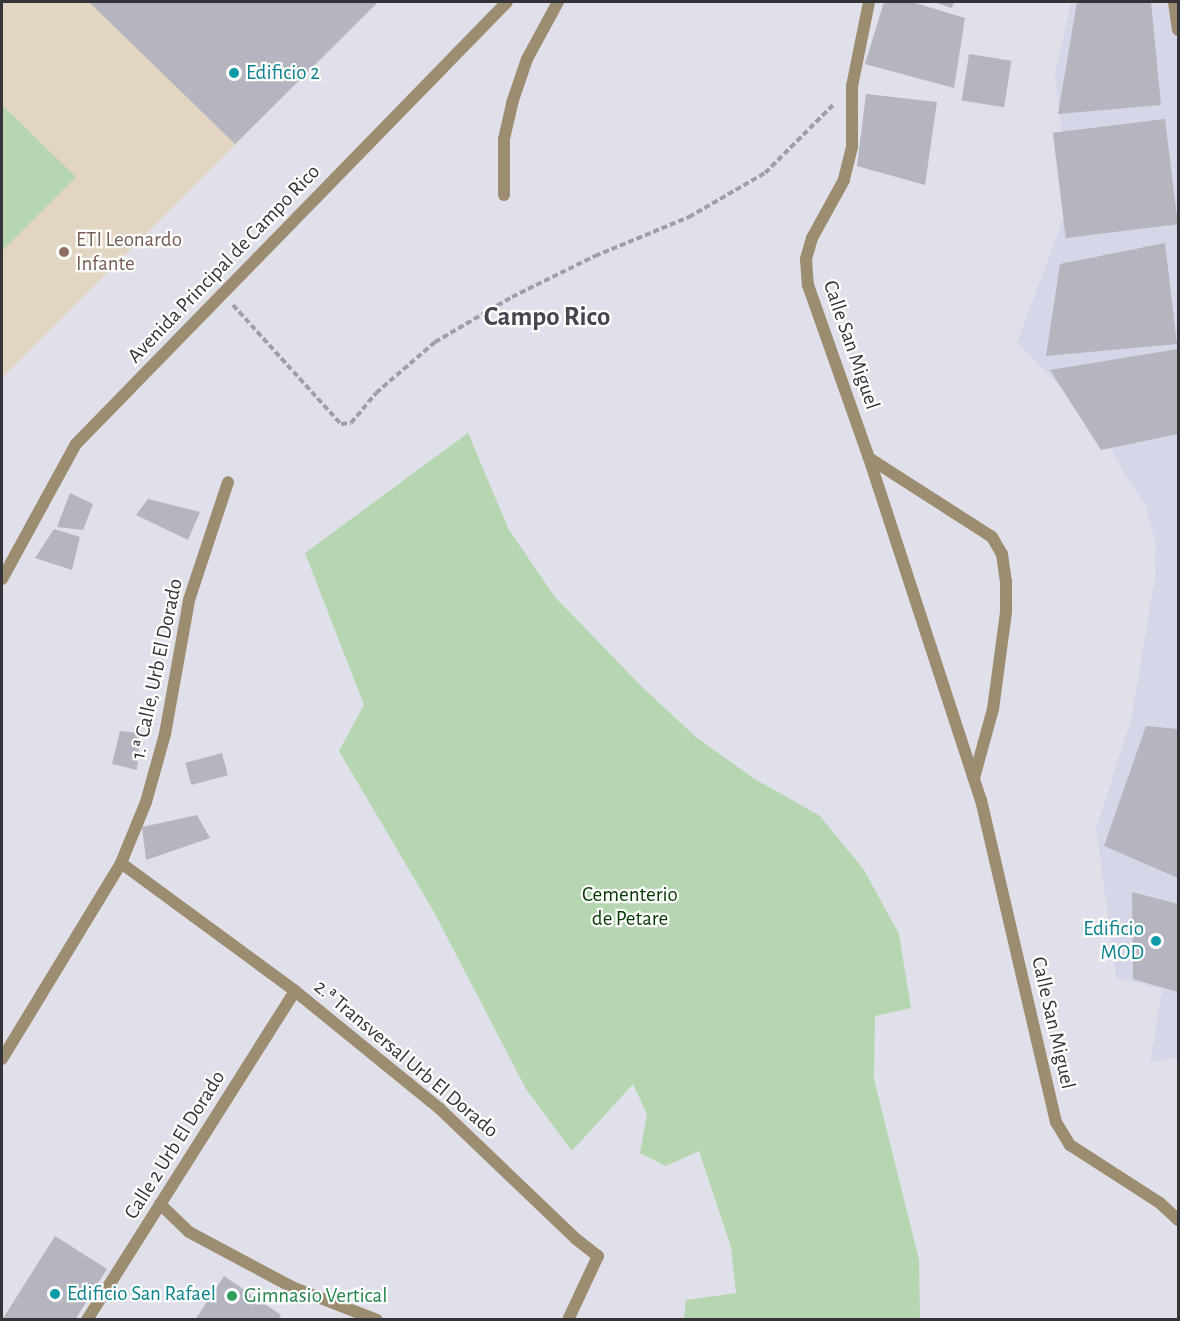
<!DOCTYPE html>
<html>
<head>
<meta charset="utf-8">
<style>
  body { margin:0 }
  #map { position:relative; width:1180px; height:1321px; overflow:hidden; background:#e0e0ea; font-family:"Alegreya Sans",sans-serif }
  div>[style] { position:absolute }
  .built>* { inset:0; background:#d5d6e7 }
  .education>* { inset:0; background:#e2d6c2 }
  .green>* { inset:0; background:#b5d6b0 }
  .building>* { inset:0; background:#b5b5bf; transform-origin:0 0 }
  .path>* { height:4px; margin-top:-2px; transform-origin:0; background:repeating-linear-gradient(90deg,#9f9fa7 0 6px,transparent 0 9px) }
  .minor>* { height:12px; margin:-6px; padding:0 6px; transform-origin:6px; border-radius:6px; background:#9c8c70 }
  .dots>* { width:16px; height:16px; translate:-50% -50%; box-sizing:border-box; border:3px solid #fff; border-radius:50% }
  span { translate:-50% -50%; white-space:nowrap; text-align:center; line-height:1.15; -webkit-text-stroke:4.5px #fff; paint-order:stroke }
  .culture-label { font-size:21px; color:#0d838f }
  .left { translate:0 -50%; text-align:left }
  .right { translate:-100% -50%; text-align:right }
  .education-label { font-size:21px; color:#785e54 }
  .street-label { font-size:21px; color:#343438 }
  .park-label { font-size:21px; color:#063a00 }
  .leisure-label { font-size:21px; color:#27864d }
  .district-label { font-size:27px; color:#46464e; font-weight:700 }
  .frame { position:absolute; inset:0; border:3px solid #343438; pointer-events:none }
</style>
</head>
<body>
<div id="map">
  <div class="built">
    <div style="clip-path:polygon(1071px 2px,1178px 2px,1178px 1058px,1150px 1062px,1162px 989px,1116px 978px,1096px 828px,1131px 720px,1155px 576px,1156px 545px,1146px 506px,1125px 475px,1101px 430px,1017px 342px,1069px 203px,1055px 74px)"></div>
  </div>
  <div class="education">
    <div style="clip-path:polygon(2px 2px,378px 2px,2px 378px)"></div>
  </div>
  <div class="green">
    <div style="clip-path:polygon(2px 105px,76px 177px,2px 251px)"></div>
    <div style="clip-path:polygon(468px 433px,509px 530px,555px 597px,643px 688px,696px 737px,753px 778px,820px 816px,864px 870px,899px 934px,911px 1008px,875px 1016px,874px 1079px,919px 1260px,920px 1319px,684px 1319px,686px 1300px,736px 1293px,731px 1247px,699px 1151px,666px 1166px,640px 1153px,647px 1114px,633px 1084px,572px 1151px,526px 1089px,434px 912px,339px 751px,364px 705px,305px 553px)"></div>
  </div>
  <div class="building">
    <div style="clip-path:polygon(89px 2px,378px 2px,235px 144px)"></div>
    <div style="clip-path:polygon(884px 2px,912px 2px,965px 18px,954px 88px,865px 64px)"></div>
    <div style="clip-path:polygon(933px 2px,954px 2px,952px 8px)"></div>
    <div style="clip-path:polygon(1077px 2px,1151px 2px,1161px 105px,1058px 114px)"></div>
    <div style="left:969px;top:54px;width:43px;height:47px;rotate:9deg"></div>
    <div style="clip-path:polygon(866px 94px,937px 102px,925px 185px,857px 166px)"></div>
    <div style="left:1165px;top:119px;width:106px;height:113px;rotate:83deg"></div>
    <div style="clip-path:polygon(1165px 243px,1177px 344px,1046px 356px,1060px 264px)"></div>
    <div style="clip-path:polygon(1178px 349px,1178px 434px,1101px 450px,1050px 370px)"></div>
    <div style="clip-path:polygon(70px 493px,93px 504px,83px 530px,57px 527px)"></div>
    <div style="clip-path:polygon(148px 499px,200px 512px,188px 540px,136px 515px)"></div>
    <div style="clip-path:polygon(54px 529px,80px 537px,72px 570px,35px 558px)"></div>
    <div style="clip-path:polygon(1146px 726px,1178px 729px,1178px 878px,1104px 846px)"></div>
    <div style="clip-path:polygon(120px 731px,140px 733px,137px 770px,112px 764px)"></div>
    <div style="left:222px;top:753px;width:23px;height:38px;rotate:75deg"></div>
    <div style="clip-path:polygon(197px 815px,210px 838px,146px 860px,142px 827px)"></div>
    <div style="clip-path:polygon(1132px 892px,1178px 904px,1178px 992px,1133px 979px)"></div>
    <div style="clip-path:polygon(55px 1236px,107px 1269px,75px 1320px,2px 1320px)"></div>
    <div style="clip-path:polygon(224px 1276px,281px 1315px,278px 1320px,195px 1320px)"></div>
  </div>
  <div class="path">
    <div style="left:233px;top:305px;width:161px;rotate:47.8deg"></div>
    <div style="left:341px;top:424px;width:10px;rotate:-6deg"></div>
    <div style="left:351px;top:423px;width:39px;rotate:-50deg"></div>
    <div style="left:376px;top:393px;width:78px;rotate:-40.8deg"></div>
    <div style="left:435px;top:342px;width:89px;rotate:-30.3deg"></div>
    <div style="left:512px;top:297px;width:93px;rotate:-26.3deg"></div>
    <div style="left:595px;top:256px;width:102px;rotate:-22.5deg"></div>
    <div style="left:689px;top:217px;width:88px;rotate:-30.1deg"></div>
    <div style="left:765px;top:173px;width:99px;rotate:-45deg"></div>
  </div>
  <div class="minor">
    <div style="left:869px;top:2px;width:86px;rotate:101.4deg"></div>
    <div style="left:852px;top:86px;width:61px;rotate:90deg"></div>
    <div style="left:852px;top:147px;width:34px;rotate:104deg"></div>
    <div style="left:844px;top:180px;width:66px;rotate:118.9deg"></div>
    <div style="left:812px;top:238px;width:22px;rotate:106deg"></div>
    <div style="left:806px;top:259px;width:26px;rotate:86deg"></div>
    <div style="left:808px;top:285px;width:183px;rotate:70.6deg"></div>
    <div style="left:869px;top:458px;width:360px;rotate:71.9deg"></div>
    <div style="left:981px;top:800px;width:331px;rotate:76.9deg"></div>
    <div style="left:1056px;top:1122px;width:27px;rotate:59deg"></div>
    <div style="left:1070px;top:1145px;width:107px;rotate:32.8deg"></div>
    <div style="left:1160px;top:1203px;width:25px;rotate:43deg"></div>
    <div style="left:1174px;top:2px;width:28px;rotate:82deg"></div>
    <div style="left:504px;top:195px;width:56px;rotate:-90deg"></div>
    <div style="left:504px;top:139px;width:37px;rotate:-77deg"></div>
    <div style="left:512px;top:103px;width:46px;rotate:-71.2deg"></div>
    <div style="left:527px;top:59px;width:65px;rotate:-61.5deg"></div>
    <div style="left:869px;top:458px;width:146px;rotate:32.7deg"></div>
    <div style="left:992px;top:537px;width:20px;rotate:60deg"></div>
    <div style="left:1002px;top:554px;width:27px;rotate:82deg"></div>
    <div style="left:1006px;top:581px;width:31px;rotate:90deg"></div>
    <div style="left:1006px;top:612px;width:98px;rotate:97.6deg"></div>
    <div style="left:993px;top:709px;width:72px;rotate:105.4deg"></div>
    <div style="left:2px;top:579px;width:154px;rotate:-61.3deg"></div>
    <div style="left:76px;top:444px;width:617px;rotate:-45.72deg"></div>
    <div style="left:121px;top:863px;width:216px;rotate:36.3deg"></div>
    <div style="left:295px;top:991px;width:186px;rotate:39.1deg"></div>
    <div style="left:439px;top:1108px;width:190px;rotate:43.7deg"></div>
    <div style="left:576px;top:1239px;width:28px;rotate:38deg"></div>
    <div style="left:598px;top:1256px;width:71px;rotate:115.1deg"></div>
    <div style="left:2px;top:1059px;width:229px;rotate:-58.7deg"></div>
    <div style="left:121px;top:863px;width:66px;rotate:-67.7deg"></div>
    <div style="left:146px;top:802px;width:71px;rotate:-74.4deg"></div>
    <div style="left:165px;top:734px;width:136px;rotate:-79.8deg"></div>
    <div style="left:189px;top:600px;width:124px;rotate:-71.7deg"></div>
    <div style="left:160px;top:1204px;width:40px;rotate:44deg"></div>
    <div style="left:189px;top:1232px;width:117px;rotate:28.1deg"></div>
    <div style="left:292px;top:1287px;width:91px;rotate:21.2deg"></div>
    <div style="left:87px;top:1320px;width:389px;rotate:-57.7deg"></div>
  </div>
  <div class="dots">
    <div style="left:234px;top:73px;background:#0f9aa8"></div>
    <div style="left:64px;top:252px;background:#8d6e63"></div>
    <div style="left:1156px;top:941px;background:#0f9aa8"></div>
    <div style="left:55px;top:1294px;background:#0f9aa8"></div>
    <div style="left:232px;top:1296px;background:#2e9e5b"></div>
  </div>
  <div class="culture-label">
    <span class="left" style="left:246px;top:73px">Edificio 2</span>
    <span class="right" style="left:1144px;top:941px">Edificio<br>MOD</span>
    <span class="left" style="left:67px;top:1294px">Edificio San Rafael</span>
  </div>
  <div class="education-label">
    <span class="left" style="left:76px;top:252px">ETI Leonardo<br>Infante</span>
  </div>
  <div class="street-label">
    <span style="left:224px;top:264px;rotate:-46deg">Avenida Principal de Campo Rico</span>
    <span style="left:851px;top:345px;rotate:71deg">Calle San Miguel</span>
    <span style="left:157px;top:669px;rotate:-78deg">1.ª Calle, Urb El Dorado</span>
    <span style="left:1053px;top:1023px;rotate:77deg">Calle San Miguel</span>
    <span style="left:406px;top:1059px;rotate:40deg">2.ª Transversal Urb El Dorado</span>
    <span style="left:175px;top:1145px;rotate:-58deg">Calle 2 Urb El Dorado</span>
  </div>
  <div class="park-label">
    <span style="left:630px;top:907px">Cementerio<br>de Petare</span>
  </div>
  <div class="leisure-label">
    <span class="left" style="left:244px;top:1296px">Gimnasio Vertical</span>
  </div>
  <div class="district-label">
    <span style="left:547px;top:317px">Campo Rico</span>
  </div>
  <div class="frame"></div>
</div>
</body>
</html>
